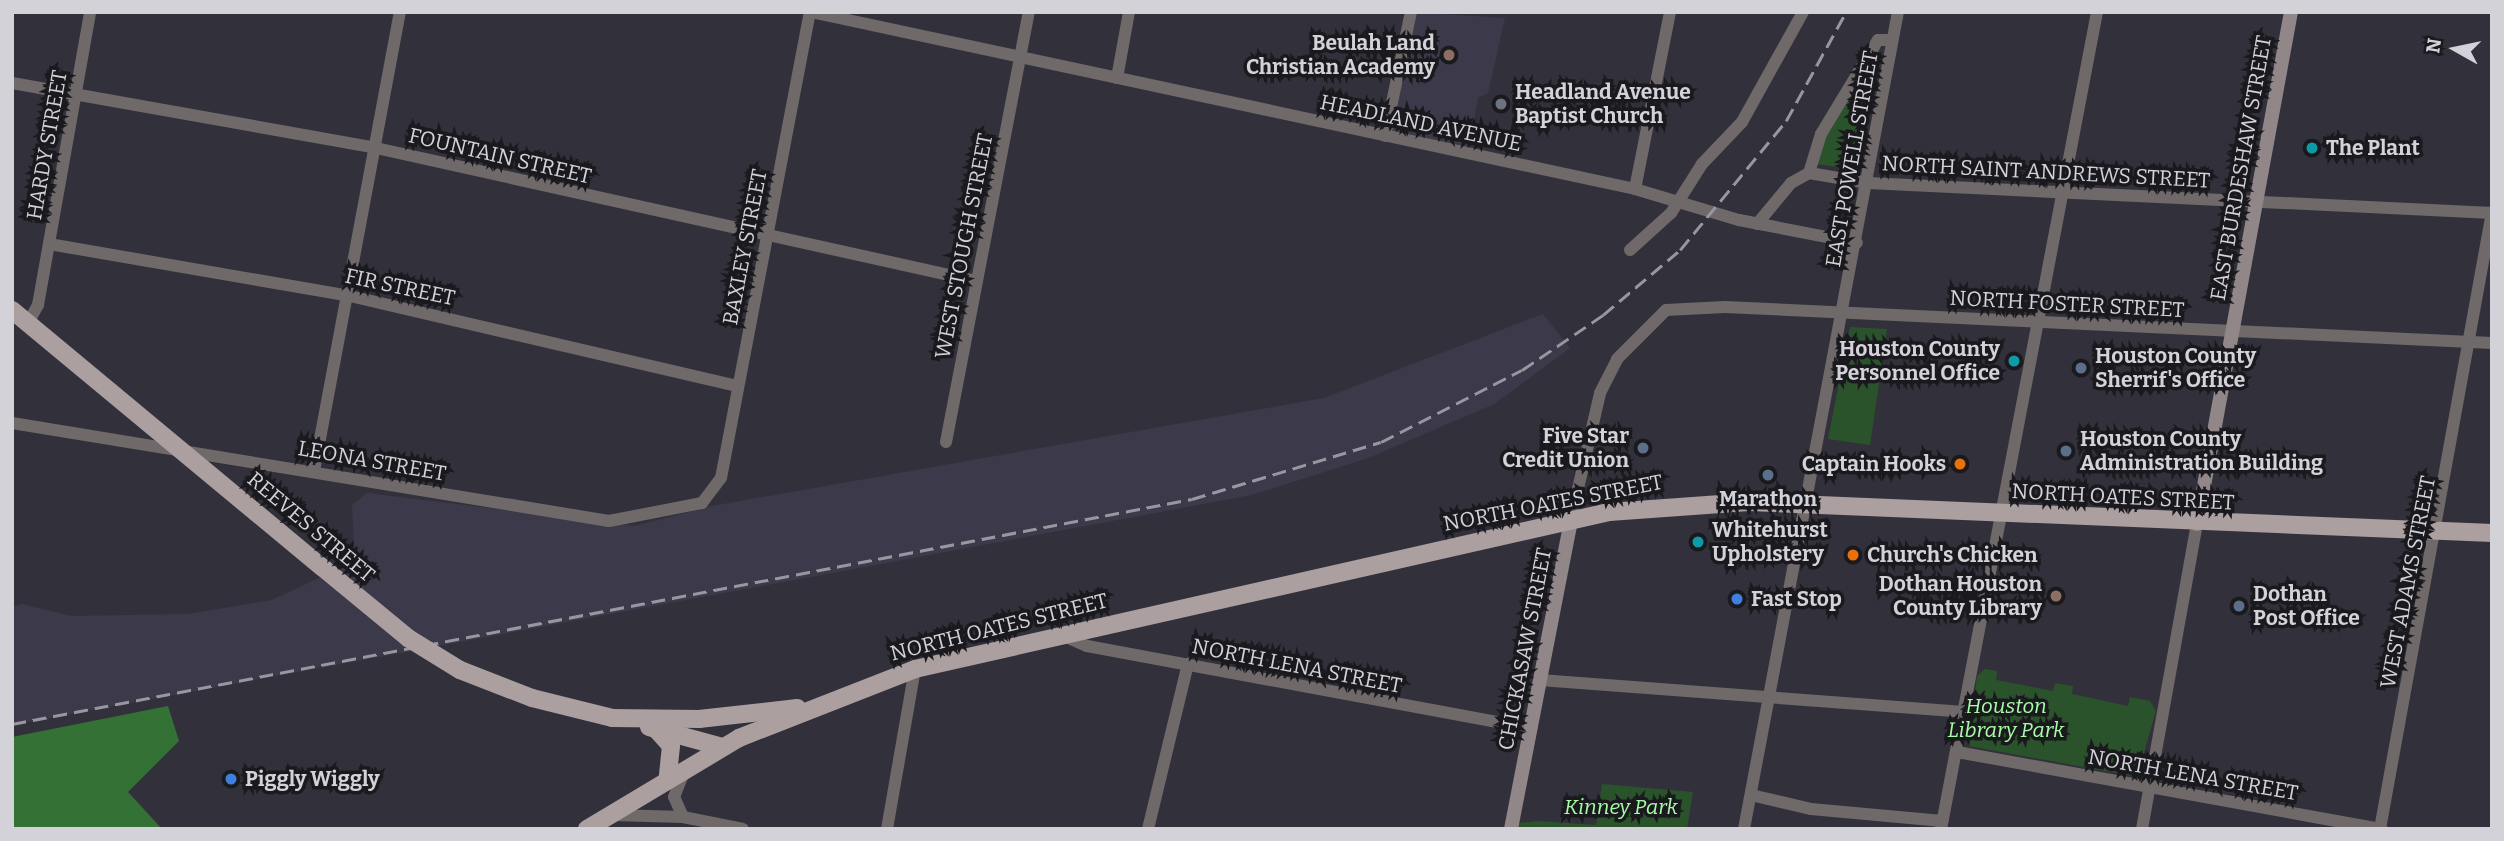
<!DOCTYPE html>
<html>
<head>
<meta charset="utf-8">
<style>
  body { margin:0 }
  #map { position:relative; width:2504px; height:841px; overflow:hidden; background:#32313b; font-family:Bitter,serif }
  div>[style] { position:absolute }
  .built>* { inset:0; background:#3c3a4a }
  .green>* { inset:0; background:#2b532b }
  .forest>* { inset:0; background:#347135 }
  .street>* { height:12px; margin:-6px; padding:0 6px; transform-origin:6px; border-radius:6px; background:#706969 }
  .secondary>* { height:14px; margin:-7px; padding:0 7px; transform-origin:7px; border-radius:7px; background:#918788 }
  .primary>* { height:18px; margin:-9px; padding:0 9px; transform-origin:9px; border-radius:9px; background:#ab9f9f }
  .rail>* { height:2.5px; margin-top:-1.25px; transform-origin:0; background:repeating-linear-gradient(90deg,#98979f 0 14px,transparent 0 21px) }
  .primary-bridge>* { height:18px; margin:-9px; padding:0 9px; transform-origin:9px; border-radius:9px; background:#ab9f9f }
  .dots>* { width:19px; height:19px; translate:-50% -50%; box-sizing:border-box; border:4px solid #1a1a1e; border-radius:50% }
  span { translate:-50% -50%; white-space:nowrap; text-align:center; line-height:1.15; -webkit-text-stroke:7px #1a1a1e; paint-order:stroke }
  .poi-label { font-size:21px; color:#d3d2d9; font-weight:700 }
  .right { translate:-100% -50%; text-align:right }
  .left { translate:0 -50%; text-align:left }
  .street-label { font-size:21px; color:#d3d2d9 }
  .park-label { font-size:21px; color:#a7fca6; font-style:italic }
  .frame { position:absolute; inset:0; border:14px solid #d3d2d9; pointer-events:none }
  .north { position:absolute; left:2420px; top:14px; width:70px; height:70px; -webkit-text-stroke:5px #1a1a1e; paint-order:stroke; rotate:279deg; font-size:19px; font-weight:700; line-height:28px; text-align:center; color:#d3d2d9 }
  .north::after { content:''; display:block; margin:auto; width:24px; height:32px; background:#d3d2d9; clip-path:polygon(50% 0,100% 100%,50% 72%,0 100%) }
</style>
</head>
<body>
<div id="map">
  <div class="built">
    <div style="clip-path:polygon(1411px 12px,1505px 18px,1488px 93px,1478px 98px,1468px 153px,1385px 136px)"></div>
    <div style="clip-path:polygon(1543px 314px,1570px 348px,1494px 404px,1368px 458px,1252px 495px,12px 725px,12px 607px,22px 604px,71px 616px,187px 614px,272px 600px,355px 561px,352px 505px,367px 493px,635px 526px,712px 506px,1324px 398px)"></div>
  </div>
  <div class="green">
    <div style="clip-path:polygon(1880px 47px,1858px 170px,1817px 164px,1826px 135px)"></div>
    <div style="clip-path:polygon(1850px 327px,1887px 329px,1870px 445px,1828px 439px)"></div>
    <div style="clip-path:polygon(1985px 669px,1997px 671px,1996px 680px,2053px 691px,2055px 683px,2073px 686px,2072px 694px,2128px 706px,2130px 697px,2150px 701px,2156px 711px,2144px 752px,2144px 778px,1969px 746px,1977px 676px)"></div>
    <div style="clip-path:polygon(1602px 784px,1693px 792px,1687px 829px,1517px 829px,1518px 823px,1539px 821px,1596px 825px)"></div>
  </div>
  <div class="forest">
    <div style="clip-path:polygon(168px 706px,179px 741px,128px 792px,162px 829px,12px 829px,12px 737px)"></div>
  </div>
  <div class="street">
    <div style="left:811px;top:12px;width:843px;rotate:12.12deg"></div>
    <div style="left:1635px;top:189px;width:109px;rotate:16.6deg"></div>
    <div style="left:1739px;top:220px;width:120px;rotate:11deg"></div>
    <div style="left:1117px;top:78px;width:67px;rotate:-79.7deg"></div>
    <div style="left:12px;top:83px;width:370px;rotate:10.1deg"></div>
    <div style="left:376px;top:148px;width:615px;rotate:12.5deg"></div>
    <div style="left:1385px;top:136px;width:127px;rotate:-78.2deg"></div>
    <div style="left:1809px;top:173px;width:41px;rotate:-72.9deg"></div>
    <div style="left:1821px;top:134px;width:110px;rotate:-58.8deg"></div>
    <div style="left:1878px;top:40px;width:14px"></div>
    <div style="left:1635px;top:189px;width:180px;rotate:-78.8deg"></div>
    <div style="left:1757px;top:224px;width:53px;rotate:-50.3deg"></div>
    <div style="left:1791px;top:183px;width:21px;rotate:-29deg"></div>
    <div style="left:1809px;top:173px;width:60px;rotate:9.6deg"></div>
    <div style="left:1868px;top:183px;width:625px;rotate:2.75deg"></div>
    <div style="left:49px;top:244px;width:305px;rotate:9.8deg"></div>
    <div style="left:350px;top:296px;width:398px;rotate:13.1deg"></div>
    <div style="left:1630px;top:250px;width:55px;rotate:-42.1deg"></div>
    <div style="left:1671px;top:213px;width:58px;rotate:-57.7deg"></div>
    <div style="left:1702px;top:164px;width:58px;rotate:-46.4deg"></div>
    <div style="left:1742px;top:122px;width:126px;rotate:-61deg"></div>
    <div style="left:28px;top:323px;width:21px;rotate:-61deg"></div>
    <div style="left:38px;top:305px;width:298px;rotate:-79.9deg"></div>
    <div style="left:12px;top:423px;width:605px;rotate:9.32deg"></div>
    <div style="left:609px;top:521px;width:95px;rotate:-11deg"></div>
    <div style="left:702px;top:503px;width:31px;rotate:-53deg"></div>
    <div style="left:721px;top:478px;width:474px;rotate:-79.2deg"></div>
    <div style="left:946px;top:442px;width:438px;rotate:-79.1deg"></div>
    <div style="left:314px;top:471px;width:467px;rotate:-79.4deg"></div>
    <div style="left:1571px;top:519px;width:129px;rotate:-77deg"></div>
    <div style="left:1600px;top:393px;width:38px;rotate:-63deg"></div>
    <div style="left:1617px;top:359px;width:69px;rotate:-45deg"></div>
    <div style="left:1666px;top:310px;width:59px;rotate:-2.9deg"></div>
    <div style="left:1725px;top:307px;width:768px;rotate:2.69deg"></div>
    <div style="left:1062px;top:635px;width:27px;rotate:24deg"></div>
    <div style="left:1087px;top:646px;width:452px;rotate:10.5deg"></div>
    <div style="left:1540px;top:680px;width:425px;rotate:4.3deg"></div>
    <div style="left:1957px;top:752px;width:432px;rotate:10.3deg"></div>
    <div style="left:1751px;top:795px;width:62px;rotate:13.1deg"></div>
    <div style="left:1811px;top:809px;width:132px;rotate:5.2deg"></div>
    <div style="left:612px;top:815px;width:71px;rotate:1.6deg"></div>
    <div style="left:683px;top:817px;width:61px;rotate:11.3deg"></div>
    <div style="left:683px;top:817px;width:22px;rotate:-114deg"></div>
    <div style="left:674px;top:797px;width:29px;rotate:-68deg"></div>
    <div style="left:887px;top:829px;width:162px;rotate:-80.1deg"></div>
    <div style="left:1148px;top:829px;width:170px;rotate:-76.4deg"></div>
    <div style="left:1744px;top:829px;width:831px;rotate:-79.33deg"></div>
    <div style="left:1941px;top:829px;width:832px;rotate:-79.19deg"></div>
    <div style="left:2142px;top:829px;width:310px;rotate:-79.8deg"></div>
    <div style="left:2380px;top:829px;width:627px;rotate:-79.71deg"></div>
  </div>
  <div class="secondary">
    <div style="left:2197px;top:524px;width:521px;rotate:-79.6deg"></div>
    <div style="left:1511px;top:829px;width:316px;rotate:-79deg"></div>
  </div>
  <div class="primary">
    <div style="left:12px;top:310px;width:403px;rotate:39.7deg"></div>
    <div style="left:460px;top:670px;width:77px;rotate:21.3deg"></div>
    <div style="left:532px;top:698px;width:82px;rotate:14deg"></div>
    <div style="left:612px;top:718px;width:87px;rotate:0.7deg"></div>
    <div style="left:699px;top:719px;width:99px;rotate:-6.4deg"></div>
    <div style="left:649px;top:727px;width:76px;rotate:15.3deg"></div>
    <div style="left:654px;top:727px;width:25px;rotate:48deg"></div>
    <div style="left:671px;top:746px;width:30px;rotate:96deg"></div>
    <div style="left:587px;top:829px;width:177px;rotate:-30.9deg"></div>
    <div style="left:739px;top:738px;width:189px;rotate:-21.4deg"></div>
    <div style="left:915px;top:669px;width:712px;rotate:-12.75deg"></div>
    <div style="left:1609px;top:512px;width:140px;rotate:-4.1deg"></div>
    <div style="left:1749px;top:502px;width:744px;rotate:2.39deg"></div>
  </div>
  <div class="rail">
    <div style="left:12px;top:724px;width:1201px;rotate:-10.8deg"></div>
    <div style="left:1192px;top:499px;width:197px;rotate:-16.8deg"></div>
    <div style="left:1381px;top:442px;width:158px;rotate:-27.1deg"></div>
    <div style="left:1522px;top:370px;width:98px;rotate:-34.2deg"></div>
    <div style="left:1603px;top:315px;width:101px;rotate:-40.2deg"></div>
    <div style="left:1680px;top:250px;width:167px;rotate:-50.6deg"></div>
    <div style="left:1786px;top:121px;width:124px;rotate:-61.2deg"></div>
  </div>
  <div class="primary-bridge">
    <div style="left:322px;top:567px;width:112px;rotate:39.5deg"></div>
    <div style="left:408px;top:638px;width:61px;rotate:31.6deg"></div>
  </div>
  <div class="dots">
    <div style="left:1449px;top:55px;background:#8d6e63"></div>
    <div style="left:1501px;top:104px;background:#6b7280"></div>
    <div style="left:2312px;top:148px;background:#0f9aa8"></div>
    <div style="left:2014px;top:361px;background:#0f9aa8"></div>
    <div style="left:2081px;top:368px;background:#5c6f8a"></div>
    <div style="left:1643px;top:448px;background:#5c6f8a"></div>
    <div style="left:2066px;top:451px;background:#5c6f8a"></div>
    <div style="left:1960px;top:464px;background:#e8710a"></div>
    <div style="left:1768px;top:475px;background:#5c6f8a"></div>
    <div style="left:1698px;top:542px;background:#0f9aa8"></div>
    <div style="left:1853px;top:555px;background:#e8710a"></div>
    <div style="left:2056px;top:596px;background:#8d6e63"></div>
    <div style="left:1737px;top:599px;background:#3f7fe0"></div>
    <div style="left:2239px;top:606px;background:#5c6f8a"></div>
    <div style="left:231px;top:779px;background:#3f7fe0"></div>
  </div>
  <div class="poi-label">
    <span class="right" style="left:1435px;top:55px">Beulah Land<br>Christian Academy</span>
    <span class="left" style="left:1515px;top:104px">Headland Avenue<br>Baptist Church</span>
    <span class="left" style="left:2326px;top:148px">The Plant</span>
    <span class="right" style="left:2000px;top:361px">Houston County<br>Personnel Office</span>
    <span class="left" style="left:2095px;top:368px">Houston County<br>Sherrif's Office</span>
    <span class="right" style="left:1629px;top:448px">Five Star<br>Credit Union</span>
    <span class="left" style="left:2080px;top:451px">Houston County<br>Administration Building</span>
    <span class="right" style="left:1946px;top:464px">Captain Hooks</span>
    <span style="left:1768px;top:499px">Marathon</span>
    <span class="left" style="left:1712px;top:542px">Whitehurst<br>Upholstery</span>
    <span class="left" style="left:1867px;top:555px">Church's Chicken</span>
    <span class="right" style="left:2042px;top:596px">Dothan Houston<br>County Library</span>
    <span class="left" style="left:2253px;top:606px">Dothan<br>Post Office</span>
    <span class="left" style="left:1751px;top:599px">Fast Stop</span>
    <span class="left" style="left:245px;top:779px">Piggly Wiggly</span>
  </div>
  <div class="street-label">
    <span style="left:1421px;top:123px;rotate:12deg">HEADLAND AVENUE</span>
    <span style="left:47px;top:145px;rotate:-80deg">HARDY STREET</span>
    <span style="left:500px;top:156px;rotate:13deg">FOUNTAIN STREET</span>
    <span style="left:1852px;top:159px;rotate:-80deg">EAST POWELL STREET</span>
    <span style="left:2241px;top:168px;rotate:-80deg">EAST BURDESHAW STREET</span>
    <span style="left:2046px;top:172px;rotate:3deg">NORTH SAINT ANDREWS STREET</span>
    <span style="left:964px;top:246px;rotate:-79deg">WEST STOUGH STREET</span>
    <span style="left:745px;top:247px;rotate:-79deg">BAXLEY STREET</span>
    <span style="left:400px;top:287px;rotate:12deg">FIR STREET</span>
    <span style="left:2067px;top:304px;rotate:3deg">NORTH FOSTER STREET</span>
    <span style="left:372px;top:461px;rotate:10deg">LEONA STREET</span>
    <span style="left:2123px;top:497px;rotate:3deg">NORTH OATES STREET</span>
    <span style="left:1553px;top:503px;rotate:-11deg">NORTH OATES STREET</span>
    <span style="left:311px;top:527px;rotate:40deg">REEVES STREET</span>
    <span style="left:2408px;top:582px;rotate:-79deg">WEST ADAMS STREET</span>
    <span style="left:999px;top:627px;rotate:-14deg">NORTH OATES STREET</span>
    <span style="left:1525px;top:649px;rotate:-79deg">CHICKASAW STREET</span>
    <span style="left:1297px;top:666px;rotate:11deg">NORTH LENA STREET</span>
    <span style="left:2193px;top:775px;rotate:10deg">NORTH LENA STREET</span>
  </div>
  <div class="park-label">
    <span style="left:2006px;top:718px">Houston<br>Library Park</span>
    <span style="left:1621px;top:807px">Kinney Park</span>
  </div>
  <div class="frame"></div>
  <div class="north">N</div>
</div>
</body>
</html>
